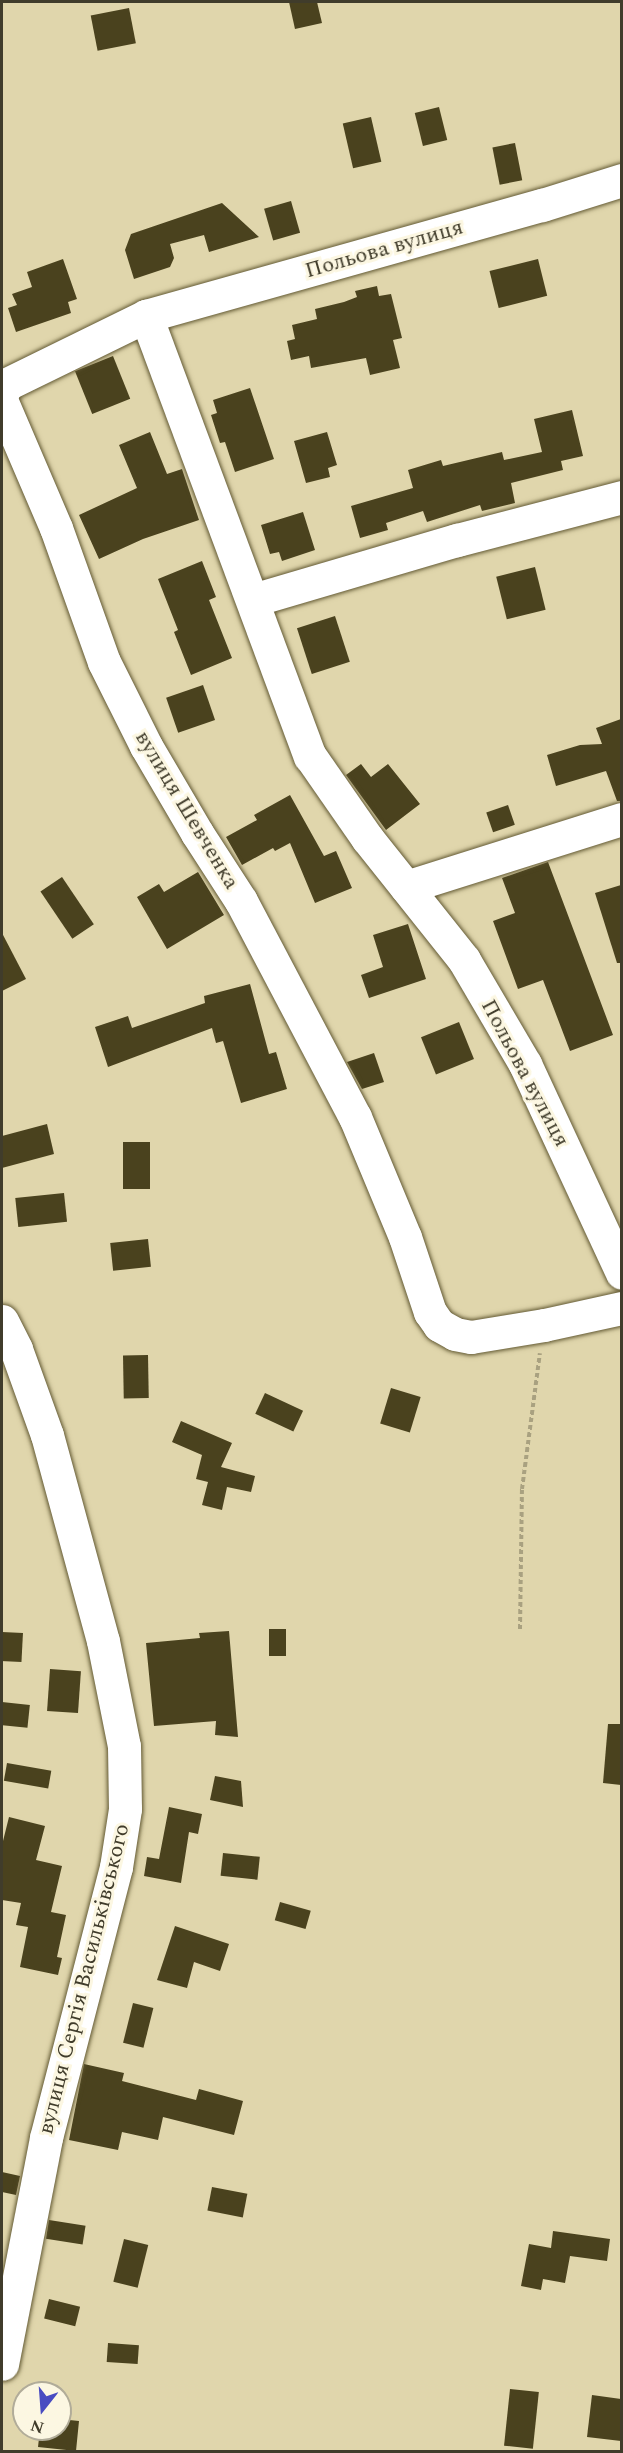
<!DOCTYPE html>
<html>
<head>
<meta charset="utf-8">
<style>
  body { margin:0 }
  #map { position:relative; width:623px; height:2453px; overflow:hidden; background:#e0d6ac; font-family:Spectral,serif }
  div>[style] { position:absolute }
  .building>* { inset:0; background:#4a421e; transform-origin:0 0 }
  .path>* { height:4px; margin-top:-2px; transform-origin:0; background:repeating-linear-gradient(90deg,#a9a180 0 4.5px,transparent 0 7.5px) }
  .roads { filter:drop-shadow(0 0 2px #635a34) drop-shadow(0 0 2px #635a34) }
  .minor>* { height:33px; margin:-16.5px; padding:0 16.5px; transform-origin:16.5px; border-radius:16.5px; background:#fff }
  span { translate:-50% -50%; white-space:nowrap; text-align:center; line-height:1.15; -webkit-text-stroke:6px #fcf7e2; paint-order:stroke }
  .street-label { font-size:22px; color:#403c2b }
  .frame { position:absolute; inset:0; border:3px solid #403c2b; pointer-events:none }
  .north { position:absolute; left:12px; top:2381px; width:60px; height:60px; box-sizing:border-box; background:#fcf7e2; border:2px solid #b1ac99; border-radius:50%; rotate:197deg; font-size:16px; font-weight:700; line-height:24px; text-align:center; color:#403c2b }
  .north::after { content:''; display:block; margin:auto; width:21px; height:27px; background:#494cc1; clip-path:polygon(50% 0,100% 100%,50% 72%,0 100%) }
</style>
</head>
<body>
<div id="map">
  <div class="building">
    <div style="clip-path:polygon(289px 2px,317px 2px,322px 23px,295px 29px)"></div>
    <div style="left:129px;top:8px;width:36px;height:39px;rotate:79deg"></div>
    <div style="left:439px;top:107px;width:34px;height:25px;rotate:76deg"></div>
    <div style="left:371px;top:117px;width:46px;height:29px;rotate:77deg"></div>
    <div style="left:515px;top:143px;width:38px;height:23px;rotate:79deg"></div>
    <div style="left:291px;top:201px;width:33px;height:28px;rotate:74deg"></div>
    <div style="clip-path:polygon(222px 203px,259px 237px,209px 252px,204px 235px,170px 244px,174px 258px,170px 267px,134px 279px,125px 250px,131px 234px)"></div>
    <div style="clip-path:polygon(63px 259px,77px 299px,68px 302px,71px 313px,16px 332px,8px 308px,17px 305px,12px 294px,32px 287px,27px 272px)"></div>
    <div style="left:538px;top:259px;width:38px;height:50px;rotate:76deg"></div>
    <div style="clip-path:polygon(377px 286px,379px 296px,391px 294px,402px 338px,393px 340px,400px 368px,370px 375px,366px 358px,311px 368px,309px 356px,291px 360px,287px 341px,295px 339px,292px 325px,317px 319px,315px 309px,344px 302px,357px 297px,355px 291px)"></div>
    <div style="left:113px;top:356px;width:46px;height:41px;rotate:68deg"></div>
    <div style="clip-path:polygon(250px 388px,274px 459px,235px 472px,225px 442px,220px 443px,211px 415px,217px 413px,213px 400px)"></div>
    <div style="clip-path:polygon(572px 410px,583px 456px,561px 461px,563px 470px,511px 483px,515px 503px,482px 511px,480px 505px,427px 522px,423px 511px,386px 523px,388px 530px,360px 538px,351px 506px,413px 488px,408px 470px,441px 460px,443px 466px,502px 452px,504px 460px,542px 452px,534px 419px)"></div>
    <div style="clip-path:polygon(150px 432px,167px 474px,182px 469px,199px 520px,143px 539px,99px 559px,79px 515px,137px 488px,119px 445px)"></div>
    <div style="clip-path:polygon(327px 432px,337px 465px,328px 468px,330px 477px,306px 483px,294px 441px)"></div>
    <div style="clip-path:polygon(303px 512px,315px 550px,282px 561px,279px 552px,270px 554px,261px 525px)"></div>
    <div style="clip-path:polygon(202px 561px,216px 597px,209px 600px,232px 658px,191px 675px,174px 632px,178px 630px,158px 579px)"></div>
    <div style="left:535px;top:567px;width:44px;height:40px;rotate:76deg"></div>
    <div style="left:335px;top:616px;width:48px;height:40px;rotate:72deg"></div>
    <div style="left:203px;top:685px;width:37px;height:39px;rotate:71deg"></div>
    <div style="clip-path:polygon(621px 719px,621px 801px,617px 801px,606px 771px,556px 786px,547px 755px,580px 745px,602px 744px,596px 728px)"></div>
    <div style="clip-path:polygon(361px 764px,371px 777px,388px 764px,420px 804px,386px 830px,346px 775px)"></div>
    <div style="clip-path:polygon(290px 795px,324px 856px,336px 851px,352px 888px,315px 903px,290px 843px,275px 851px,273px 848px,242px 865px,226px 837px,257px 820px,254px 815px)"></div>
    <div style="left:508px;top:805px;width:21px;height:23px;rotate:71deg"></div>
    <div style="clip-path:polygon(548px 862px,613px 1035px,570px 1051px,543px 980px,518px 989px,493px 921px,515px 913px,502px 878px)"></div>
    <div style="clip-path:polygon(198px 872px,224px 915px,167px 949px,137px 897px,159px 884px,164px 892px)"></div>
    <div style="left:62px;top:877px;width:57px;height:26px;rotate:56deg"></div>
    <div style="clip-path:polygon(621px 885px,621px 963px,617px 963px,595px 893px)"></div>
    <div style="clip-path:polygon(408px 924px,426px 979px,369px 998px,361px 975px,383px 967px,373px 935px)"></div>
    <div style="clip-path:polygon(2px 933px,26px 979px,2px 991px)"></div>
    <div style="clip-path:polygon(250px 984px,269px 1054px,276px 1052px,287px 1089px,241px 1103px,223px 1041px,216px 1043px,212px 1028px,108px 1067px,95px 1027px,128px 1016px,132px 1028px,205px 1003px,204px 996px)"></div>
    <div style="left:459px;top:1022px;width:40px;height:41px;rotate:68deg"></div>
    <div style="clip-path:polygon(374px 1053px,384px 1082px,362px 1089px,347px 1062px)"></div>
    <div style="clip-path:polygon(47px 1124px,54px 1154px,2px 1168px,2px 1136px)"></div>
    <div style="left:123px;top:1142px;width:27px;height:47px"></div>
    <div style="left:64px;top:1193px;width:29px;height:49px;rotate:84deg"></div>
    <div style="left:148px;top:1239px;width:28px;height:38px;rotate:84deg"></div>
    <div style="left:148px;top:1355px;width:43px;height:25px;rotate:89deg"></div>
    <div style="left:391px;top:1388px;width:31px;height:37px;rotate:17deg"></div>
    <div style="left:265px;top:1393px;width:42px;height:23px;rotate:25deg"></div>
    <div style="clip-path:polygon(181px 1421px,232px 1443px,221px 1467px,255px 1476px,251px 1492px,227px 1487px,222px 1510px,202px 1505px,208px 1482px,196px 1479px,202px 1455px,172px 1442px)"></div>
    <div style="left:269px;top:1629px;width:17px;height:27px"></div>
    <div style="clip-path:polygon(229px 1631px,238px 1737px,215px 1735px,216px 1721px,154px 1726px,146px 1643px,200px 1638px,199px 1633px)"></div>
    <div style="left:2px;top:1632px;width:21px;height:29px;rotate:3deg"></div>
    <div style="left:50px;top:1669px;width:31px;height:42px;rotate:4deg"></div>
    <div style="left:2px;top:1702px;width:28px;height:23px;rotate:6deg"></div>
    <div style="clip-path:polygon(608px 1724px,621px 1724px,621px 1785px,603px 1783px)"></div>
    <div style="left:7px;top:1763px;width:45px;height:18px;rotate:10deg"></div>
    <div style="clip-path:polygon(215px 1776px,241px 1781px,243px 1807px,210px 1800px)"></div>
    <div style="clip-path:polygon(169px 1807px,202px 1814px,198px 1834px,189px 1832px,181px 1883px,144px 1876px,147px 1857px,159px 1859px)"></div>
    <div style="clip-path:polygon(9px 1817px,45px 1826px,36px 1860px,62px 1866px,51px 1912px,66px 1915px,57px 1957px,62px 1958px,58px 1975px,20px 1967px,28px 1927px,16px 1925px,21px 1903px,2px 1900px,2px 1845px)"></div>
    <div style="left:223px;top:1853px;width:37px;height:23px;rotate:6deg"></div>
    <div style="left:280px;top:1902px;width:32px;height:19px;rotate:16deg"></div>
    <div style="clip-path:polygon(175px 1926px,229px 1944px,220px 1971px,194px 1962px,187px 1988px,157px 1980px)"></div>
    <div style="left:133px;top:2003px;width:21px;height:41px;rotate:14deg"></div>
    <div style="clip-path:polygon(84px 2064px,124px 2073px,122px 2081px,196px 2100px,199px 2089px,243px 2101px,234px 2135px,163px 2117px,158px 2140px,122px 2132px,118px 2150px,69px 2140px)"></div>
    <div style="clip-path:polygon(2px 2172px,20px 2176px,16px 2195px,2px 2192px)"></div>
    <div style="left:212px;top:2187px;width:36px;height:24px;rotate:11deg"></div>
    <div style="left:49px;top:2220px;width:37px;height:19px;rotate:9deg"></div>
    <div style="clip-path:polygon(553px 2231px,610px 2239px,607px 2261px,570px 2256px,565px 2283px,543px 2279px,541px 2290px,521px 2286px,529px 2244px,551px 2248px)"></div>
    <div style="left:124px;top:2239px;width:25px;height:44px;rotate:14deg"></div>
    <div style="left:49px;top:2299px;width:32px;height:20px;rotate:14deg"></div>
    <div style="left:108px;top:2343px;width:31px;height:19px;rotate:4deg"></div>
    <div style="left:510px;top:2389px;width:29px;height:57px;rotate:6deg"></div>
    <div style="clip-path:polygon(592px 2395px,621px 2399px,621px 2441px,587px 2437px)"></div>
    <div style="clip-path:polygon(60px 2419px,79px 2421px,76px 2451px,38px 2447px,40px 2429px,60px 2429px)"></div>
  </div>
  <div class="path">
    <div style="left:520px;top:1629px;width:140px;rotate:-89.2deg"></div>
    <div style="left:522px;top:1489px;width:137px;rotate:-82.5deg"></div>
  </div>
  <div class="roads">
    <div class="minor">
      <div style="left:146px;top:316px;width:470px;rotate:69.6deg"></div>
      <div style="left:310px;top:756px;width:100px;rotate:55.2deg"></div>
      <div style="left:367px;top:838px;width:156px;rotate:51.5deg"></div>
      <div style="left:464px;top:960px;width:121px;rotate:59.6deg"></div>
      <div style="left:525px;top:1064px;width:230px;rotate:65.1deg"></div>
      <div style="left:2px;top:393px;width:10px;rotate:-61deg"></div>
      <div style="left:7px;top:384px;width:155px;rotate:-26.1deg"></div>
      <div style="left:146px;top:316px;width:411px;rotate:-15.7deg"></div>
      <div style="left:542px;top:205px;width:84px;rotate:-17.4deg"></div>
      <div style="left:2px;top:402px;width:137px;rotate:66.8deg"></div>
      <div style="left:56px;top:528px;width:142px;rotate:70.3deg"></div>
      <div style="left:104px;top:662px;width:94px;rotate:63.4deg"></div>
      <div style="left:146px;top:746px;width:101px;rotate:59.6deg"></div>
      <div style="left:197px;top:833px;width:81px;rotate:57.1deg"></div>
      <div style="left:241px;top:901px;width:244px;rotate:62.2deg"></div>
      <div style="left:355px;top:1117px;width:130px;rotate:67.4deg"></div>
      <div style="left:405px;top:1237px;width:79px;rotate:71.6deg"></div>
      <div style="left:430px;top:1312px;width:16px;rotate:55deg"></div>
      <div style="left:439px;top:1325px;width:18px;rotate:29deg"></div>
      <div style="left:455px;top:1334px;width:16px;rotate:11deg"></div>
      <div style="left:471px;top:1337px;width:74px;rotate:-9.3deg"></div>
      <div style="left:544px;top:1325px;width:80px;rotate:-12.3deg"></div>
      <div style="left:253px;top:600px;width:213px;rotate:-16.4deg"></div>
      <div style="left:457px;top:540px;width:171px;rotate:-14.6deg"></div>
      <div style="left:406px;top:887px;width:226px;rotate:-17.5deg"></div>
      <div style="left:2px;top:1321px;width:31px;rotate:63deg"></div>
      <div style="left:16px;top:1349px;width:91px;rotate:70.2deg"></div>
      <div style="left:47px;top:1435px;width:213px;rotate:74.8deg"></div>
      <div style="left:103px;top:1641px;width:107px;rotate:78.7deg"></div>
      <div style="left:124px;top:1746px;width:63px;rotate:89.1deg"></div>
      <div style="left:125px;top:1809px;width:59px;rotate:98.8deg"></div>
      <div style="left:116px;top:1867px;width:280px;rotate:104.5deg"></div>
      <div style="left:46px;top:2138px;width:230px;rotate:101deg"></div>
    </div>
  </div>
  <div class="street-label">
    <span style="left:384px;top:249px;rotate:-16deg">Польова вулиця</span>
    <span style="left:187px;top:810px;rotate:59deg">вулиця Шевченка</span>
    <span style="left:525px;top:1073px;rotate:62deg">Польова вулиця</span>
    <span style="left:84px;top:1979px;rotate:-76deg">вулиця Сергія Васильківського</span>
  </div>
  <div class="frame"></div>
  <div class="north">N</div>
</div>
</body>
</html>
